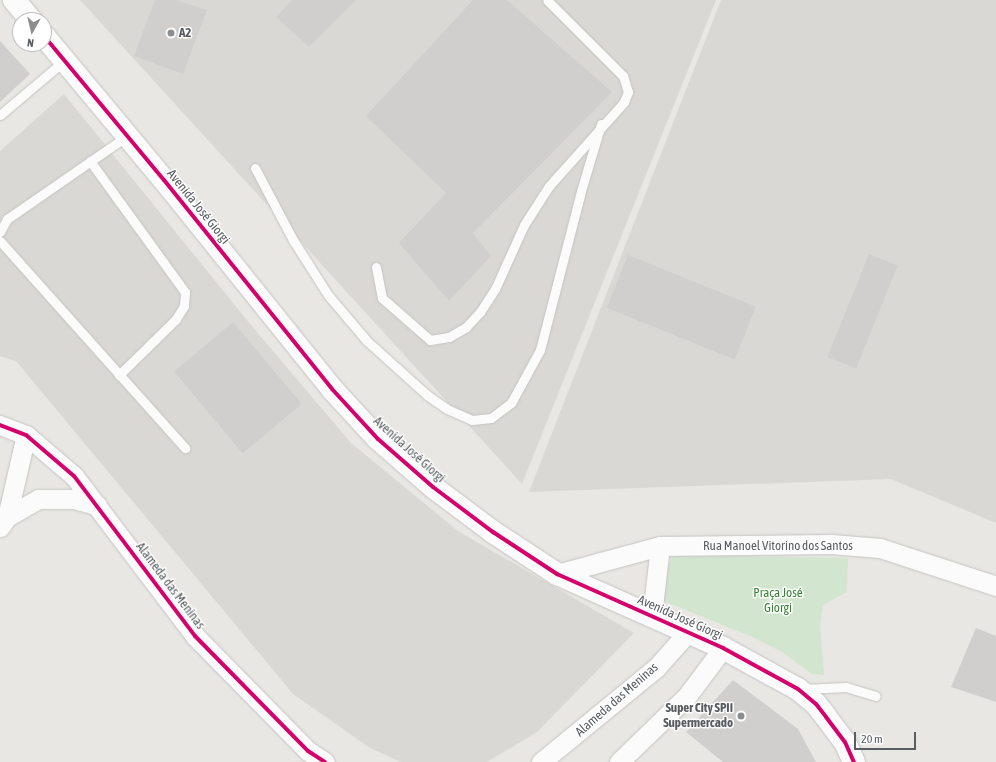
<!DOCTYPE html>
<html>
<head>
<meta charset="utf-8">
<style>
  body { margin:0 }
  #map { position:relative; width:996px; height:762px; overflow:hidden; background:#e9e7e3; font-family:"Asap Condensed",sans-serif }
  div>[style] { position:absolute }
  .industrial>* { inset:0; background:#dad8d4 }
  .green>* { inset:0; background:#d2e5ce }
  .building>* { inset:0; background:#d0cfcd; transform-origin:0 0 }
  .roads { filter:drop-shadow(0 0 1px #c4c4c3) drop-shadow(0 0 1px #c4c4c3) }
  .service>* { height:9px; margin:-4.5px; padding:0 4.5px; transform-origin:4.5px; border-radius:4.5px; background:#fcfbfb }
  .minor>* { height:19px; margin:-9.5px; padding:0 9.5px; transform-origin:9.5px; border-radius:9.5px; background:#fcfbfb }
  .tertiary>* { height:22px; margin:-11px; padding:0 11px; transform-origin:11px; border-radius:11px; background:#fcfbfb }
  .cycleway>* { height:4px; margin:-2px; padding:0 2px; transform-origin:2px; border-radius:2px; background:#d6006c }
  .dots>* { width:11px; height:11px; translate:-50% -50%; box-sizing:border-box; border:2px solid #fff; border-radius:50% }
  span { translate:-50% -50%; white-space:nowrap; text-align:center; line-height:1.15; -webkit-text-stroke:3px #fff; paint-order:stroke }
  .poi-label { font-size:13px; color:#595d61; font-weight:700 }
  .left { translate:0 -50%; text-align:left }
  .right { translate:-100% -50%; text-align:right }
  .street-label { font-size:13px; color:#595d61 }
  .park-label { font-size:13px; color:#388335 }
  .north { position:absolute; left:12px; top:12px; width:40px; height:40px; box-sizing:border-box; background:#fff; border:1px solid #bdbec0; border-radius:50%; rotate:188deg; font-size:11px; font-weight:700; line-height:16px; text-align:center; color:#595d61 }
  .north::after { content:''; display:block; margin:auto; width:14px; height:18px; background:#8b8d8e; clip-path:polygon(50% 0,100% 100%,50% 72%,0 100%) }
  .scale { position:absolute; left:854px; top:732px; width:62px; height:18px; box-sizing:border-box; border:2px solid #595d61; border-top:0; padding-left:5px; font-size:12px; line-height:14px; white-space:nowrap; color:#595d61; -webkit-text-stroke:3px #fff; paint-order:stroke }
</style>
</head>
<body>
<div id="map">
  <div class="industrial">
    <div style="clip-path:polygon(80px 0,716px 0,522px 484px)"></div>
    <div style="clip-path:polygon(721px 0,996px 0,996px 523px,891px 479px,529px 492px)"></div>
    <div style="clip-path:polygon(64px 94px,246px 319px,351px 443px,458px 531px,634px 633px,537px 732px,487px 762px,401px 762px,370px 748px,293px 694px,16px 361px,0 356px,0 151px)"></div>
  </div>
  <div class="green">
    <div style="clip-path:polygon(673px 555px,848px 558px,847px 592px,823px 605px,820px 625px,824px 675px,812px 674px,782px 652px,750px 636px,664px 601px,657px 590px)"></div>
  </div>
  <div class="building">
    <div style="clip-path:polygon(155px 0,176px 0,207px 10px,183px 74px,134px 56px)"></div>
    <div style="clip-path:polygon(292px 0,356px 0,309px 47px,276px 17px)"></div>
    <div style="clip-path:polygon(473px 0,507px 0,612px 92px,473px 233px,491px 256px,449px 301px,399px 243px,446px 193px,366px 116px)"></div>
    <div style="clip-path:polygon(0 41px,30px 74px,0 102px)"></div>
    <div style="left:869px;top:254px;width:31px;height:111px;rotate:22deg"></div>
    <div style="left:628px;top:255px;width:138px;height:57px;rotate:22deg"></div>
    <div style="left:233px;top:322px;width:107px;height:77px;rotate:50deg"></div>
    <div style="clip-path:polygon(976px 628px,996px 636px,996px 702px,951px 687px)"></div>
    <div style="clip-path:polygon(733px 680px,798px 729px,816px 762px,723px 762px,686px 732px)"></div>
  </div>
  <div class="roads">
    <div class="service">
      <div style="left:0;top:115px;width:85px;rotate:-40.2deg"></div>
      <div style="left:90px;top:161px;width:162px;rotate:54.1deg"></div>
      <div style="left:185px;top:292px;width:14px;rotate:94deg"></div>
      <div style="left:184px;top:306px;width:15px;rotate:122deg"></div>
      <div style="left:176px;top:319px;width:80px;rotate:135.5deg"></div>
      <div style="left:255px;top:168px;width:81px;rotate:62.2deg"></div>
      <div style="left:293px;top:240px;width:65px;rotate:57.5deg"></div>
      <div style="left:328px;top:295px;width:60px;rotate:49.7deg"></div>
      <div style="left:367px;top:341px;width:81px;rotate:42deg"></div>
      <div style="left:427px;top:395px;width:24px;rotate:35deg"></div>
      <div style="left:447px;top:409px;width:27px;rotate:24deg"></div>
      <div style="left:472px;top:420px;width:19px;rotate:-6deg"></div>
      <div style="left:491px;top:418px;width:25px;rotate:-37deg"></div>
      <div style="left:511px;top:403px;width:60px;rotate:-61.3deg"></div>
      <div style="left:540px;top:350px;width:164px;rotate:-75.5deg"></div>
      <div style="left:581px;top:191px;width:70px;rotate:-73.4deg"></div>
      <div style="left:0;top:232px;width:15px;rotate:-62deg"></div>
      <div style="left:7px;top:219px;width:146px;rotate:-34.7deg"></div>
      <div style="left:0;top:241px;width:278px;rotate:48.2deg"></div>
      <div style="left:376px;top:267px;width:32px;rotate:79deg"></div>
      <div style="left:382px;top:298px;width:64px;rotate:41.2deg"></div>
      <div style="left:430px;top:340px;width:19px;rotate:-9deg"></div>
      <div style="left:449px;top:337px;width:20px;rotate:-30deg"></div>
      <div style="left:466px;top:327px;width:21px;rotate:-47deg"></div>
      <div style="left:480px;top:312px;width:27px;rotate:-57deg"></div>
      <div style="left:495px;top:289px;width:70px;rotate:-65.6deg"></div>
      <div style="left:524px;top:225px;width:46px;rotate:-57.3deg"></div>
      <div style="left:549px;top:186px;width:113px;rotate:-48.2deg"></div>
      <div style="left:624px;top:102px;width:11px;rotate:-68deg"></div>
      <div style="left:628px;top:92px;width:17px;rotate:-107deg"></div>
      <div style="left:623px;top:76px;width:107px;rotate:-135deg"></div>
      <div style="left:803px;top:689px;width:43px;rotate:-2.7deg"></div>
      <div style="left:846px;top:687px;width:31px;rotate:17deg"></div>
    </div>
    <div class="minor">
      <div style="left:0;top:425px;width:28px;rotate:21deg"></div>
      <div style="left:26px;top:435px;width:63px;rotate:40.5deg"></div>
      <div style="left:74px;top:476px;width:201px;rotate:52.9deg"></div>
      <div style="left:195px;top:636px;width:161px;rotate:45.5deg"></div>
      <div style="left:308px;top:751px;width:20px;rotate:33deg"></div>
      <div style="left:7px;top:517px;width:36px;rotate:-30deg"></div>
      <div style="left:38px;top:499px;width:36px"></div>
      <div style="left:74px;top:499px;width:24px;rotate:15deg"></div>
      <div style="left:0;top:527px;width:12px;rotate:-55deg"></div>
      <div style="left:7px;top:517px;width:84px;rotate:-77deg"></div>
      <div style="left:557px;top:574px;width:107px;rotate:-15.2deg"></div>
      <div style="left:660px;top:546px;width:171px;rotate:-0.7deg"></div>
      <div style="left:831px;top:544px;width:49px;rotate:4.7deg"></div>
      <div style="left:880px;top:548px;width:122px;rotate:18.1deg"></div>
      <div style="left:652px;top:616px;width:70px;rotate:-83.5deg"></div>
      <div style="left:541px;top:762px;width:149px;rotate:-39.3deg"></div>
      <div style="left:656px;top:668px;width:48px;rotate:-48.4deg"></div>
      <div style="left:619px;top:762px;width:95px;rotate:-44.1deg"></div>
      <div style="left:687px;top:696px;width:60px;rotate:-53.1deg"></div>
    </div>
    <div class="tertiary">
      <div style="left:14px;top:0;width:26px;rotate:50deg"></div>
      <div style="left:44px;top:36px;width:187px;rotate:50.2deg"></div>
      <div style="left:164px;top:180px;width:268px;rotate:51.2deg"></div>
      <div style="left:332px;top:389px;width:68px;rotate:47.4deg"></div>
      <div style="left:378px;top:439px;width:73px;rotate:41.1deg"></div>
      <div style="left:433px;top:487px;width:75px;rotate:36.9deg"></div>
      <div style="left:493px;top:532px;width:77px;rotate:33.3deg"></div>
      <div style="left:557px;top:574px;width:182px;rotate:24deg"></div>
      <div style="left:723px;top:648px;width:85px;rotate:28.7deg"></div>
      <div style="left:798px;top:689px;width:23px;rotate:40deg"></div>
      <div style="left:816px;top:704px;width:16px;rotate:52deg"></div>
      <div style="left:826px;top:717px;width:31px;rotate:53deg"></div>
      <div style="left:845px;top:742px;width:22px;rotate:66deg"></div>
    </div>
  </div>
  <div class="cycleway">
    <div style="left:44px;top:36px;width:187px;rotate:50.2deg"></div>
    <div style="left:164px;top:180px;width:268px;rotate:51.2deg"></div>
    <div style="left:332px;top:389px;width:68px;rotate:47.4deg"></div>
    <div style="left:378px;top:439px;width:73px;rotate:41.1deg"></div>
    <div style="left:433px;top:487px;width:75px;rotate:36.9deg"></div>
    <div style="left:493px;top:532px;width:77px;rotate:33.3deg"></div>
    <div style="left:557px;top:574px;width:182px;rotate:24deg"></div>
    <div style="left:723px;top:648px;width:85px;rotate:28.7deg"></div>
    <div style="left:798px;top:689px;width:23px;rotate:40deg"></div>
    <div style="left:816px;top:704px;width:16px;rotate:52deg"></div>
    <div style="left:826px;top:717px;width:31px;rotate:53deg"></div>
    <div style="left:845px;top:742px;width:22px;rotate:66deg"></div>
    <div style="left:0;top:425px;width:28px;rotate:21deg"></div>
    <div style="left:26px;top:435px;width:63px;rotate:40.5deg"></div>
    <div style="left:74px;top:476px;width:201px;rotate:52.9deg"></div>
    <div style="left:195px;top:636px;width:161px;rotate:45.5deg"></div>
    <div style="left:308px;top:751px;width:20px;rotate:33deg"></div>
  </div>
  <div class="dots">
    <div style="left:171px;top:33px;background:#8b8d8e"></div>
    <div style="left:741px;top:716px;background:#8b8d8e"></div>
  </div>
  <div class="poi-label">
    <span class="left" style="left:179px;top:33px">A2</span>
    <span class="right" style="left:733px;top:716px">Super City SPII<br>Supermercado</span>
  </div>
  <div class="street-label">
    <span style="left:198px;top:207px;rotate:51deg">Avenida José Giorgi</span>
    <span style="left:409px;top:450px;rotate:42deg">Avenida José Giorgi</span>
    <span style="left:778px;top:546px">Rua Manoel Vitorino dos Santos</span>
    <span style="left:170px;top:586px;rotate:53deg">Alameda das Meninas</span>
    <span style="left:680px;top:618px;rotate:24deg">Avenida José Giorgi</span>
    <span style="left:617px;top:700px;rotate:-41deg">Alameda das Meninas</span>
  </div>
  <div class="park-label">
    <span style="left:778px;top:601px">Praça José<br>Giorgi</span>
  </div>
  <div class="north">N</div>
  <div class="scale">20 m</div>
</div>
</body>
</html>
